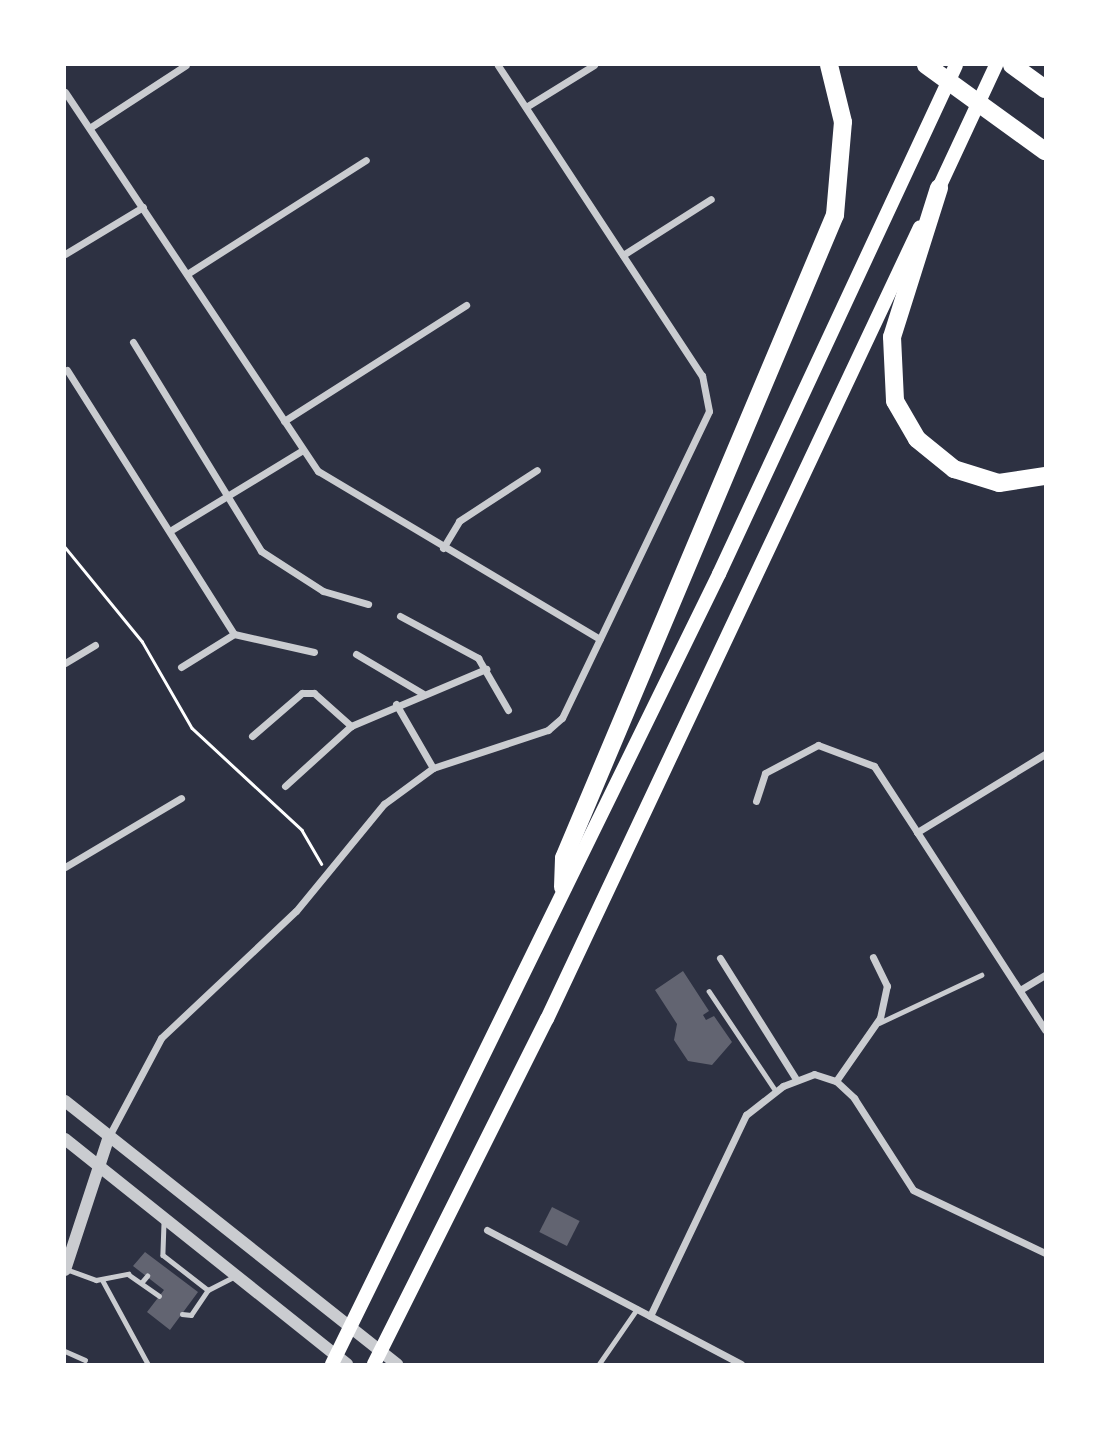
<!DOCTYPE html>
<html>
<head>
<meta charset="utf-8">
<style>
  body { margin:0 }
  #map { position:relative; width:1110px; height:1429px; overflow:hidden; background:#2d3142; font-family:"PT Sans Narrow",sans-serif }
  div>[style] { position:absolute }
  .building>* { inset:0; background:#626471; transform-origin:0 0 }
  .path>* { height:2.5px; margin:-1.25px; padding:0 1.25px; transform-origin:1.25px; border-radius:1.25px; background:#fff }
  .service>* { height:4.5px; margin:-2.25px; padding:0 2.25px; transform-origin:2.25px; border-radius:2.25px; background:#caccd0 }
  .minor>* { height:7px; margin:-3.5px; padding:0 3.5px; transform-origin:3.5px; border-radius:3.5px; background:#caccd0 }
  .tertiary>* { height:12px; margin:-6px; padding:0 6px; transform-origin:6px; border-radius:6px; background:#caccd0 }
  .secondary>* { height:14px; margin:-7px; padding:0 7px; transform-origin:7px; border-radius:7px; background:#fff }
  .motorway>* { height:18px; margin:-9px; padding:0 9px; transform-origin:9px; border-radius:9px; background:#fff }
  span { translate:-50% -50%; white-space:nowrap; text-align:center; line-height:1.15; -webkit-text-stroke:5px #fff; paint-order:stroke }
  .frame { position:absolute; inset:0; border:66px solid #fff; pointer-events:none }
</style>
</head>
<body>
<div id="map">
  <div class="building">
    <div style="clip-path:polygon(683px 971px,709px 1011px,703px 1015px,706px 1020px,714px 1016px,732px 1042px,712px 1065px,688px 1061px,674px 1040px,677px 1024px,655px 990px)"></div>
    <div style="left:552px;top:1207px;width:31px;height:28px;rotate:27deg"></div>
    <div style="clip-path:polygon(145px 1252px,198px 1292px,170px 1330px,147px 1312px,164px 1290px,133px 1266px)"></div>
  </div>
  <div class="path">
    <div style="left:65px;top:547px;width:122px;rotate:50.7deg"></div>
    <div style="left:142px;top:641px;width:100px;rotate:60.1deg"></div>
    <div style="left:192px;top:728px;width:150px;rotate:42.8deg"></div>
    <div style="left:302px;top:830px;width:39px;rotate:60deg"></div>
  </div>
  <div class="service">
    <div style="left:709px;top:991px;width:120px;rotate:56.2deg"></div>
    <div style="left:879px;top:1023px;width:113px;rotate:-25.2deg"></div>
    <div style="left:164px;top:1223px;width:32px;rotate:92deg"></div>
    <div style="left:163px;top:1255px;width:57px;rotate:37.9deg"></div>
    <div style="left:208px;top:1290px;width:28px;rotate:-27deg"></div>
    <div style="left:66px;top:1269px;width:32px;rotate:20deg"></div>
    <div style="left:96px;top:1280px;width:33px;rotate:-11deg"></div>
    <div style="left:128px;top:1274px;width:38px;rotate:35deg"></div>
    <div style="left:103px;top:1281px;width:94px;rotate:61.5deg"></div>
    <div style="left:142px;top:1282px;width:8px;rotate:-50deg"></div>
    <div style="left:182px;top:1314px;width:9px;rotate:6deg"></div>
    <div style="left:191px;top:1315px;width:30px;rotate:-56deg"></div>
    <div style="left:65px;top:1351px;width:22px;rotate:24deg"></div>
    <div style="left:599px;top:1364px;width:67px;rotate:-55.4deg"></div>
  </div>
  <div class="minor">
    <div style="left:65px;top:92px;width:456px;rotate:56.3deg"></div>
    <div style="left:318px;top:471px;width:328px;rotate:30.8deg"></div>
    <div style="left:526px;top:107px;width:80px;rotate:-31.7deg"></div>
    <div style="left:91px;top:127px;width:113px;rotate:-33.1deg"></div>
    <div style="left:65px;top:254px;width:91px;rotate:-31.1deg"></div>
    <div style="left:623px;top:255px;width:104px;rotate:-32.5deg"></div>
    <div style="left:187px;top:274px;width:212px;rotate:-32.5deg"></div>
    <div style="left:133px;top:342px;width:245px;rotate:58.5deg"></div>
    <div style="left:261px;top:551px;width:74px;rotate:32.8deg"></div>
    <div style="left:323px;top:591px;width:47px;rotate:16.1deg"></div>
    <div style="left:67px;top:370px;width:312px;rotate:57.7deg"></div>
    <div style="left:284px;top:421px;width:216px;rotate:-32.5deg"></div>
    <div style="left:173px;top:529px;width:152px;rotate:-31.3deg"></div>
    <div style="left:443px;top:548px;width:31px;rotate:-59deg"></div>
    <div style="left:459px;top:521px;width:93px;rotate:-33.2deg"></div>
    <div style="left:400px;top:616px;width:89px;rotate:28.3deg"></div>
    <div style="left:478px;top:658px;width:60px;rotate:60deg"></div>
    <div style="left:356px;top:654px;width:77px;rotate:30.6deg"></div>
    <div style="left:65px;top:663px;width:35px;rotate:-31deg"></div>
    <div style="left:181px;top:667px;width:62px;rotate:-31.9deg"></div>
    <div style="left:234px;top:634px;width:82px;rotate:12.7deg"></div>
    <div style="left:396px;top:704px;width:74px;rotate:60deg"></div>
    <div style="left:252px;top:736px;width:66px;rotate:-40.7deg"></div>
    <div style="left:302px;top:693px;width:12px"></div>
    <div style="left:314px;top:693px;width:50px;rotate:41.7deg"></div>
    <div style="left:1045px;top:754px;width:150px;rotate:148.6deg"></div>
    <div style="left:917px;top:832px;width:236px;rotate:57.1deg"></div>
    <div style="left:285px;top:786px;width:89px;rotate:-42.3deg"></div>
    <div style="left:351px;top:726px;width:147px;rotate:-22.9deg"></div>
    <div style="left:756px;top:801px;width:29px;rotate:-72deg"></div>
    <div style="left:765px;top:773px;width:60px;rotate:-27.8deg"></div>
    <div style="left:818px;top:745px;width:60px;rotate:20.6deg"></div>
    <div style="left:874px;top:766px;width:79px;rotate:56.9deg"></div>
    <div style="left:65px;top:867px;width:135px;rotate:-30.7deg"></div>
    <div style="left:720px;top:958px;width:143px;rotate:57.9deg"></div>
    <div style="left:1020px;top:990px;width:29px;rotate:-31deg"></div>
    <div style="left:836px;top:1081px;width:77px;rotate:-55.1deg"></div>
    <div style="left:880px;top:1018px;width:33px;rotate:-78deg"></div>
    <div style="left:887px;top:986px;width:32px;rotate:-116deg"></div>
    <div style="left:109px;top:1136px;width:111px;rotate:-62deg"></div>
    <div style="left:161px;top:1038px;width:185px;rotate:-43.3deg"></div>
    <div style="left:296px;top:911px;width:139px;rotate:-50.6deg"></div>
    <div style="left:384px;top:804px;width:61px;rotate:-36.3deg"></div>
    <div style="left:433px;top:768px;width:121px;rotate:-18.3deg"></div>
    <div style="left:548px;top:730px;width:18px;rotate:-41deg"></div>
    <div style="left:562px;top:718px;width:340px;rotate:-64.4deg"></div>
    <div style="left:709px;top:411px;width:36px;rotate:-101deg"></div>
    <div style="left:702px;top:376px;width:372px;rotate:-123.3deg"></div>
    <div style="left:487px;top:1230px;width:287px;rotate:27.8deg"></div>
    <div style="left:650px;top:1316px;width:223px;rotate:-64.5deg"></div>
    <div style="left:746px;top:1115px;width:47px;rotate:-38.1deg"></div>
    <div style="left:783px;top:1086px;width:33px;rotate:-21deg"></div>
    <div style="left:814px;top:1074px;width:23px;rotate:18deg"></div>
    <div style="left:836px;top:1081px;width:25px;rotate:43deg"></div>
    <div style="left:854px;top:1098px;width:109px;rotate:57.3deg"></div>
    <div style="left:913px;top:1190px;width:146px;rotate:25.5deg"></div>
  </div>
  <div class="tertiary">
    <div style="left:65px;top:1101px;width:424px;rotate:38.4deg"></div>
    <div style="left:65px;top:1139px;width:361px;rotate:38.6deg"></div>
    <div style="left:65px;top:1270px;width:141px;rotate:-71.8deg"></div>
  </div>
  <div class="secondary">
    <div style="left:935px;top:196px;width:145px;rotate:-65deg"></div>
    <div style="left:332px;top:1364px;width:880px;rotate:-63.9deg"></div>
    <div style="left:719px;top:574px;width:561px;rotate:-65.03deg"></div>
    <div style="left:374px;top:1364px;width:386px;rotate:-63.4deg"></div>
    <div style="left:547px;top:1019px;width:875px;rotate:-64.78deg"></div>
  </div>
  <div class="motorway">
    <div style="left:926px;top:65px;width:147px;rotate:35.9deg"></div>
    <div style="left:1012px;top:65px;width:41px;rotate:36deg"></div>
    <div style="left:939px;top:188px;width:156px;rotate:107.5deg"></div>
    <div style="left:892px;top:337px;width:64px;rotate:87.3deg"></div>
    <div style="left:895px;top:401px;width:44px;rotate:59.9deg"></div>
    <div style="left:917px;top:439px;width:48px;rotate:39deg"></div>
    <div style="left:954px;top:469px;width:47px;rotate:17.3deg"></div>
    <div style="left:999px;top:483px;width:47px;rotate:-8.7deg"></div>
    <div style="left:563px;top:887px;width:29px;rotate:-88deg"></div>
    <div style="left:564px;top:858px;width:698px;rotate:-67.15deg"></div>
    <div style="left:835px;top:215px;width:93px;rotate:-85.1deg"></div>
    <div style="left:843px;top:122px;width:59px;rotate:-103.8deg"></div>
  </div>
  <div class="frame"></div>
</div>
</body>
</html>
